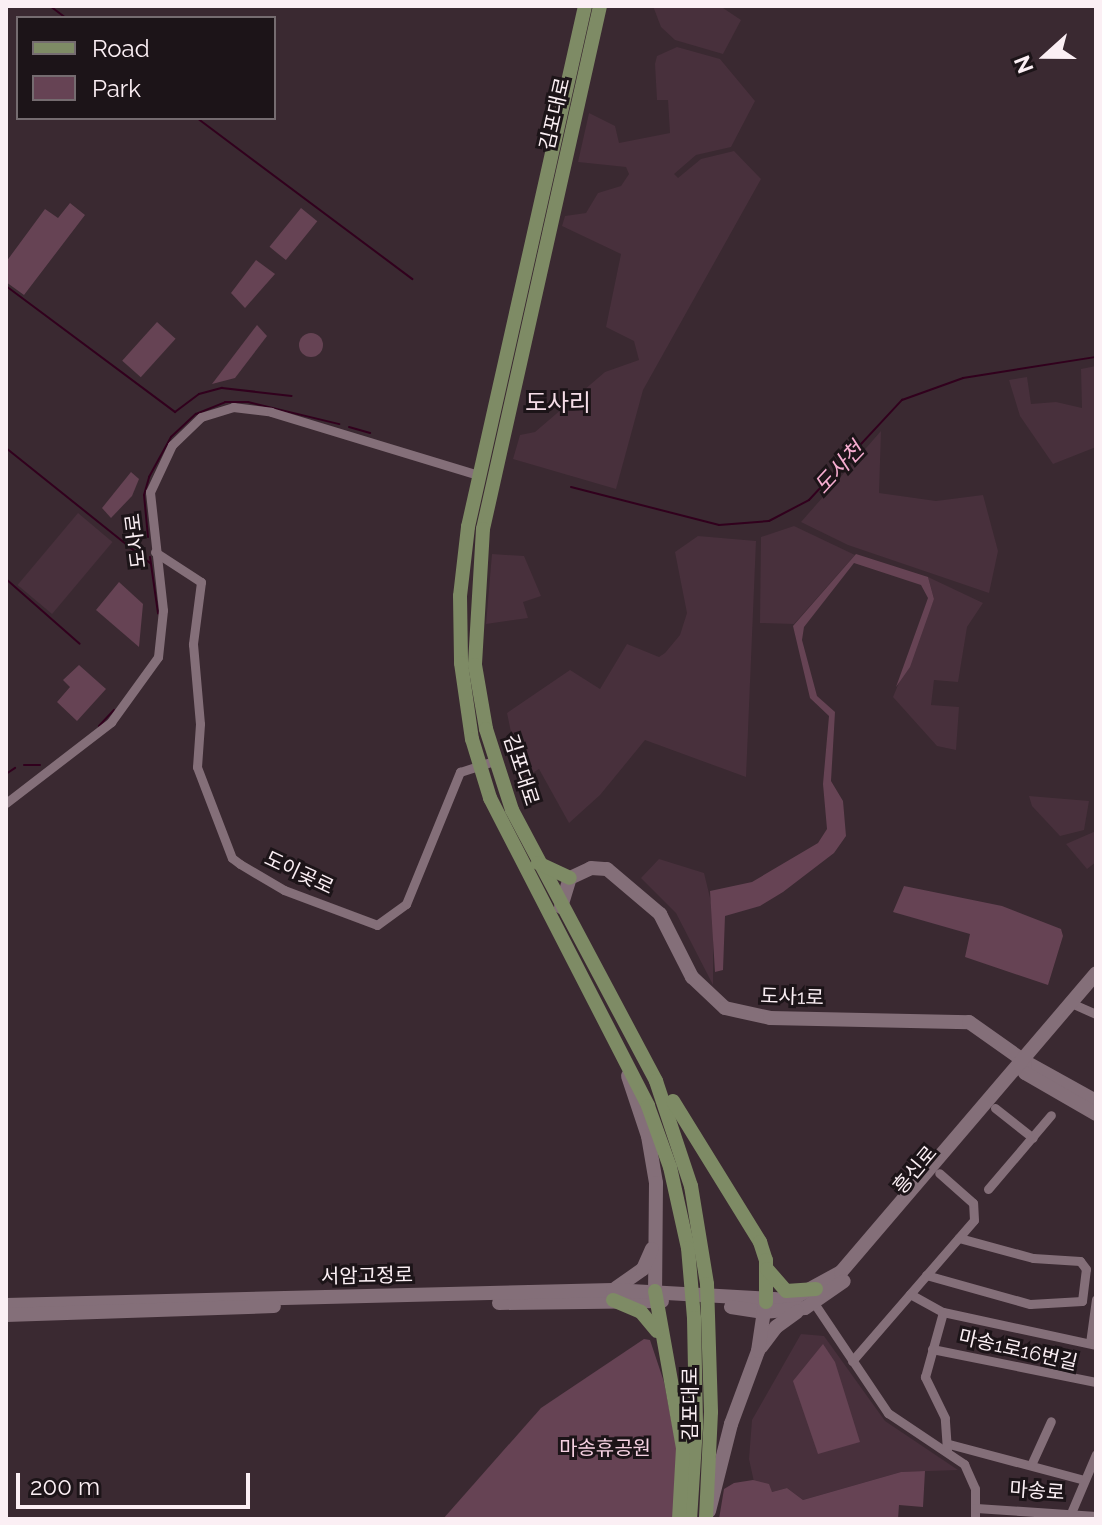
<!DOCTYPE html>
<html>
<head>
<meta charset="utf-8">
<style>
  body { margin:0 }
  #map { position:relative; width:1102px; height:1525px; overflow:hidden; background:#3a2931; font-family:Raleway,"Noto Sans KR",sans-serif }
  div>[style] { position:absolute }
  .built>* { inset:0; background:#48303c; transform-origin:0 0 }
  .green>* { inset:0; background:#664354; transform-origin:0 0 }
  .round { border-radius:50% }
  .stream>* { height:2px; margin:-1px; padding:0 1px; transform-origin:1px; border-radius:1px; background:#31001d }
  .street>* { height:9px; margin:-4.5px; padding:0 4.5px; transform-origin:4.5px; border-radius:4.5px; background:#846f79 }
  .secondary>* { height:14px; margin:-7px; padding:0 7px; transform-origin:7px; border-radius:7px; background:#846f79 }
  .primary>* { height:14px; margin:-7px; padding:0 7px; transform-origin:7px; border-radius:7px; background:#7e8b65 }
  span { translate:-50% -50%; white-space:nowrap; text-align:center; line-height:1.15; -webkit-text-stroke:6px #1c1418; paint-order:stroke }
  .street-label { font-size:20px; color:#fbeff4 }
  .park-label { font-size:20px; color:#f5d0e1 }
  .water-label { font-size:22px; color:#f6add0; font-style:italic }
  .quarter-label { font-size:24px; color:#f5dde7 }
  .frame { position:absolute; inset:0; border:8px solid #fbeff4; pointer-events:none }
  .legend { position:absolute; left:16px; top:16px; width:260px; height:104px; box-sizing:border-box; background:#1c1418; border:2px solid #756c70; margin:0; padding:10px 14px; list-style:none; font-size:24px; color:#fbeff4 }
  .legend li { display:flex; align-items:center; gap:16px; height:40px }
  .legend b { width:40px; border:2px solid #756c70 }
  .north { position:absolute; left:1006px; top:16px; width:80px; height:80px; -webkit-text-stroke:6px #1c1418; paint-order:stroke; rotate:249deg; font-size:22px; font-weight:700; line-height:32px; text-align:center; color:#fbeff4 }
  .north::after { content:''; display:block; margin:auto; width:28px; height:36px; background:#fbeff4; clip-path:polygon(50% 0,100% 100%,50% 72%,0 100%) }
  .scale { position:absolute; left:16px; top:1473px; width:234px; height:36px; box-sizing:border-box; border:4px solid #fbeff4; border-top:0; padding-left:10px; font-size:24px; line-height:28px; white-space:nowrap; color:#fbeff4; -webkit-text-stroke:6px #1c1418; paint-order:stroke }
</style>
</head>
<body>
<div id="map">
  <div class="built">
    <div style="clip-path:polygon(653px 6px,720px 6px,741px 20px,723px 54px,675px 40px,661px 27px)"></div>
    <div style="clip-path:polygon(677px 47px,720px 59px,755px 101px,731px 147px,696px 155px,674px 174px,678px 178px,701px 159px,734px 151px,761px 179px,643px 390px,616px 489px,513px 459px,520px 435px,535px 432px,605px 372px,639px 360px,634px 341px,606px 327px,621px 254px,562px 226px,565px 216px,586px 213px,598px 193px,621px 186px,629px 174px,626px 167px,578px 162px,589px 113px,615px 126px,619px 143px,670px 133px,668px 100px,657px 100px,655px 64px,657px 56px)"></div>
    <div style="clip-path:polygon(1096px 366px,1096px 447px,1053px 464px,1020px 416px,1009px 380px,1027px 377px,1031px 404px,1056px 402px,1082px 408px,1081px 369px)"></div>
    <div style="clip-path:polygon(881px 431px,879px 493px,936px 501px,983px 495px,998px 551px,989px 593px,848px 545px,801px 522px)"></div>
    <div style="left:78px;top:513px;width:45px;height:94px;rotate:40deg"></div>
    <div style="clip-path:polygon(794px 526px,855px 555px,794px 624px,760px 623px,761px 537px)"></div>
    <div style="clip-path:polygon(698px 536px,756px 541px,746px 777px,645px 740px,600px 795px,569px 823px,539px 769px,521px 780px,507px 713px,570px 670px,600px 689px,627px 644px,659px 657px,665px 653px,680px 635px,687px 613px,675px 552px)"></div>
    <div style="clip-path:polygon(492px 554px,524px 556px,541px 596px,523px 602px,528px 618px,486px 624px)"></div>
    <div style="clip-path:polygon(928px 577px,983px 603px,967px 627px,958px 682px,934px 680px,931px 705px,959px 707px,956px 750px,937px 746px,893px 697px,934px 599px)"></div>
    <div style="clip-path:polygon(1029px 796px,1089px 801px,1084px 830px,1060px 836px,1032px 806px)"></div>
    <div style="clip-path:polygon(1096px 831px,1096px 862px,1087px 869px,1066px 844px)"></div>
    <div style="clip-path:polygon(659px 859px,704px 873px,713px 910px,713px 985px,676px 913px,641px 878px)"></div>
    <div style="clip-path:polygon(801px 1334px,824px 1336px,885px 1421px,958px 1470px,901px 1472px,803px 1500px,787px 1488px,772px 1492px,754px 1482px,749px 1459px,752px 1420px)"></div>
  </div>
  <div class="green">
    <div style="clip-path:polygon(70px 203px,85px 215px,24px 295px,6px 282px,6px 262px,45px 209px,58px 218px)"></div>
    <div style="left:301px;top:208px;width:21px;height:50px;rotate:39deg"></div>
    <div style="clip-path:polygon(256px 260px,275px 274px,245px 308px,231px 293px)"></div>
    <div style="left:157px;top:322px;width:25px;height:52px;rotate:42deg"></div>
    <div style="clip-path:polygon(257px 325px,267px 336px,235px 378px,212px 384px)"></div>
    <div class="round" style="left:299px;top:333px;width:24px;height:24px"></div>
    <div style="clip-path:polygon(131px 472px,139px 479px,132px 496px,111px 518px,102px 508px)"></div>
    <div style="clip-path:polygon(856px 554px,928px 577px,934px 599px,910px 667px,896px 687px,928px 598px,921px 585px,854px 563px,804px 627px,802px 640px,817px 696px,835px 712px,831px 781px,843px 801px,846px 836px,834px 853px,783px 892px,760px 906px,725px 916px,723px 970px,715px 972px,710px 891px,752px 882px,818px 843px,827px 829px,823px 784px,829px 716px,810px 698px,793px 626px)"></div>
    <div style="clip-path:polygon(119px 582px,143px 604px,139px 647px,96px 610px)"></div>
    <div style="clip-path:polygon(79px 665px,106px 689px,77px 721px,57px 702px,70px 687px,63px 680px)"></div>
    <div style="clip-path:polygon(904px 886px,1002px 906px,1061px 929px,1063px 936px,1048px 985px,965px 957px,970px 934px,893px 912px)"></div>
    <div style="clip-path:polygon(644px 1339px,650px 1340px,664px 1382px,678px 1455px,673px 1519px,443px 1519px,541px 1408px)"></div>
    <div style="clip-path:polygon(823px 1344px,835px 1362px,860px 1442px,818px 1454px,793px 1381px)"></div>
    <div style="clip-path:polygon(925px 1471px,923px 1507px,899px 1505px,898px 1519px,719px 1519px,724px 1489px,734px 1483px,753px 1480px,769px 1484px,772px 1492px,787px 1488px,803px 1500px,901px 1472px)"></div>
  </div>
  <div class="stream">
    <div style="left:50px;top:6px;width:20px;rotate:37deg"></div>
    <div style="left:197px;top:118px;width:269px;rotate:36.8deg"></div>
    <div style="left:6px;top:286px;width:211px;rotate:36.7deg"></div>
    <div style="left:175px;top:412px;width:30px;rotate:-37deg"></div>
    <div style="left:199px;top:394px;width:24px;rotate:-15deg"></div>
    <div style="left:222px;top:388px;width:70px;rotate:6.5deg"></div>
    <div style="left:349px;top:427px;width:22px;rotate:16deg"></div>
    <div style="left:6px;top:448px;width:166px;rotate:38.7deg"></div>
    <div style="left:571px;top:487px;width:153px;rotate:14.4deg"></div>
    <div style="left:719px;top:525px;width:50px;rotate:-4.6deg"></div>
    <div style="left:769px;top:521px;width:45px;rotate:-27.7deg"></div>
    <div style="left:809px;top:500px;width:137px;rotate:-47.1deg"></div>
    <div style="left:902px;top:400px;width:65px;rotate:-19.8deg"></div>
    <div style="left:963px;top:378px;width:135px;rotate:-9deg"></div>
    <div style="left:148px;top:537px;width:42px;rotate:-95.4deg"></div>
    <div style="left:144px;top:495px;width:19px;rotate:-74deg"></div>
    <div style="left:149px;top:477px;width:46px;rotate:-61.2deg"></div>
    <div style="left:171px;top:437px;width:34px;rotate:-43deg"></div>
    <div style="left:196px;top:414px;width:31px;rotate:-22deg"></div>
    <div style="left:225px;top:402px;width:23px"></div>
    <div style="left:248px;top:402px;width:94px;rotate:13.6deg"></div>
    <div style="left:150px;top:557px;width:57px;rotate:81.9deg"></div>
    <div style="left:145px;top:559px;width:6px;rotate:39deg"></div>
    <div style="left:6px;top:579px;width:98px;rotate:41.3deg"></div>
    <div style="left:99px;top:726px;width:22px;rotate:-47deg"></div>
    <div style="left:24px;top:765px;width:16px"></div>
    <div style="left:6px;top:774px;width:11px;rotate:-34deg"></div>
  </div>
  <div class="street">
    <div style="left:155px;top:552px;width:55px;rotate:33.1deg"></div>
    <div style="left:201px;top:582px;width:63px;rotate:97.4deg"></div>
    <div style="left:193px;top:644px;width:80px;rotate:85deg"></div>
    <div style="left:200px;top:724px;width:43px;rotate:94deg"></div>
    <div style="left:197px;top:767px;width:97px;rotate:69deg"></div>
    <div style="left:232px;top:858px;width:10px;rotate:37deg"></div>
    <div style="left:240px;top:864px;width:51px;rotate:30.6deg"></div>
    <div style="left:284px;top:890px;width:99px;rotate:20.6deg"></div>
    <div style="left:377px;top:925px;width:36px;rotate:-36deg"></div>
    <div style="left:406px;top:904px;width:143px;rotate:-67.8deg"></div>
    <div style="left:460px;top:772px;width:36px;rotate:-18deg"></div>
    <div style="left:6px;top:803px;width:133px;rotate:-37.6deg"></div>
    <div style="left:111px;top:722px;width:80px;rotate:-54.1deg"></div>
    <div style="left:158px;top:657px;width:47px;rotate:-83.9deg"></div>
    <div style="left:163px;top:610px;width:119px;rotate:-96.3deg"></div>
    <div style="left:150px;top:492px;width:52px;rotate:-64.9deg"></div>
    <div style="left:172px;top:445px;width:40px;rotate:-44deg"></div>
    <div style="left:201px;top:417px;width:34px;rotate:-17deg"></div>
    <div style="left:233px;top:407px;width:38px;rotate:7deg"></div>
    <div style="left:271px;top:412px;width:217px;rotate:16.9deg"></div>
    <div style="left:1071px;top:1003px;width:27px;rotate:24deg"></div>
    <div style="left:995px;top:1108px;width:48px;rotate:38.3deg"></div>
    <div style="left:988px;top:1189px;width:97px;rotate:-49.6deg"></div>
    <div style="left:926px;top:1275px;width:108px;rotate:15.6deg"></div>
    <div style="left:1030px;top:1304px;width:52px;rotate:-3.3deg"></div>
    <div style="left:1082px;top:1301px;width:32px;rotate:-83deg"></div>
    <div style="left:1086px;top:1269px;width:10px;rotate:-127deg"></div>
    <div style="left:1080px;top:1261px;width:47px;rotate:-176.3deg"></div>
    <div style="left:1033px;top:1258px;width:77px;rotate:-164.9deg"></div>
    <div style="left:910px;top:1294px;width:38px;rotate:29deg"></div>
    <div style="left:814px;top:1303px;width:133px;rotate:56.1deg"></div>
    <div style="left:888px;top:1413px;width:92px;rotate:33.9deg"></div>
    <div style="left:964px;top:1464px;width:27px;rotate:66deg"></div>
    <div style="left:975px;top:1489px;width:30px;rotate:90deg"></div>
    <div style="left:1090px;top:1343px;width:44px;rotate:-82.2deg"></div>
    <div style="left:932px;top:1349px;width:167px;rotate:11.4deg"></div>
    <div style="left:852px;top:1361px;width:186px;rotate:-49.1deg"></div>
    <div style="left:974px;top:1220px;width:17px;rotate:-93deg"></div>
    <div style="left:973px;top:1203px;width:45px;rotate:-138.6deg"></div>
    <div style="left:949px;top:1444px;width:140px;rotate:14.9deg"></div>
    <div style="left:947px;top:1450px;width:32px;rotate:-94deg"></div>
    <div style="left:945px;top:1418px;width:46px;rotate:-116deg"></div>
    <div style="left:925px;top:1377px;width:67px;rotate:-74.5deg"></div>
    <div style="left:943px;top:1312px;width:157px;rotate:12.2deg"></div>
    <div style="left:1031px;top:1465px;width:48px;rotate:-65.6deg"></div>
    <div style="left:976px;top:1508px;width:120px;rotate:3.8deg"></div>
    <div style="left:1071px;top:1513px;width:64px;rotate:-67deg"></div>
  </div>
  <div class="secondary">
    <div style="left:561px;top:907px;width:30px;rotate:-73deg"></div>
    <div style="left:570px;top:878px;width:23px;rotate:-25deg"></div>
    <div style="left:591px;top:868px;width:16px;rotate:4deg"></div>
    <div style="left:607px;top:869px;width:70px;rotate:40.3deg"></div>
    <div style="left:660px;top:914px;width:71px;rotate:63.1deg"></div>
    <div style="left:692px;top:977px;width:45px;rotate:43.2deg"></div>
    <div style="left:725px;top:1008px;width:46px;rotate:12.5deg"></div>
    <div style="left:770px;top:1018px;width:199px;rotate:1.2deg"></div>
    <div style="left:969px;top:1022px;width:67px;rotate:35.3deg"></div>
    <div style="left:1024px;top:1061px;width:82px;rotate:29.1deg"></div>
    <div style="left:1024px;top:1061px;width:12px;rotate:85deg"></div>
    <div style="left:1025px;top:1073px;width:82px;rotate:30deg"></div>
    <div style="left:628px;top:1076px;width:63px;rotate:71.6deg"></div>
    <div style="left:648px;top:1136px;width:48px;rotate:80.3deg"></div>
    <div style="left:656px;top:1183px;width:108px;rotate:90.5deg"></div>
    <div style="left:616px;top:1288px;width:33px;rotate:-35deg"></div>
    <div style="left:643px;top:1269px;width:22px;rotate:-66deg"></div>
    <div style="left:499px;top:1303px;width:163px;rotate:-0.7deg"></div>
    <div style="left:6px;top:1305px;width:607px;rotate:-1.42deg"></div>
    <div style="left:613px;top:1290px;width:177px;rotate:3.2deg"></div>
    <div style="left:790px;top:1300px;width:58px;rotate:-28.8deg"></div>
    <div style="left:841px;top:1272px;width:393px;rotate:-49.5deg"></div>
    <div style="left:731px;top:1307px;width:33px;rotate:9deg"></div>
    <div style="left:764px;top:1312px;width:41px;rotate:-5.6deg"></div>
    <div style="left:805px;top:1308px;width:47px;rotate:-34.7deg"></div>
    <div style="left:6px;top:1315px;width:268px;rotate:-1.9deg"></div>
    <div style="left:761px;top:1347px;width:25px;rotate:-53deg"></div>
    <div style="left:776px;top:1327px;width:26px;rotate:-36deg"></div>
    <div style="left:709px;top:1511px;width:90px;rotate:-75.8deg"></div>
    <div style="left:731px;top:1424px;width:78px;rotate:-69.7deg"></div>
    <div style="left:758px;top:1351px;width:48px;rotate:-81.5deg"></div>
  </div>
  <div class="primary">
    <div style="left:585px;top:6px;width:534px;rotate:102.66deg"></div>
    <div style="left:468px;top:527px;width:69px;rotate:96.6deg"></div>
    <div style="left:460px;top:596px;width:67px;rotate:89.1deg"></div>
    <div style="left:461px;top:663px;width:77px;rotate:81.8deg"></div>
    <div style="left:472px;top:739px;width:62px;rotate:73deg"></div>
    <div style="left:490px;top:798px;width:346px;rotate:62.8deg"></div>
    <div style="left:648px;top:1106px;width:65px;rotate:70.2deg"></div>
    <div style="left:670px;top:1167px;width:83px;rotate:77.5deg"></div>
    <div style="left:688px;top:1248px;width:70px;rotate:85.1deg"></div>
    <div style="left:694px;top:1318px;width:109px;rotate:88.9deg"></div>
    <div style="left:696px;top:1427px;width:92px;rotate:93.7deg"></div>
    <div style="left:600px;top:6px;width:536px;rotate:102.61deg"></div>
    <div style="left:483px;top:529px;width:136px;rotate:93.4deg"></div>
    <div style="left:475px;top:665px;width:65px;rotate:80.2deg"></div>
    <div style="left:486px;top:729px;width:85px;rotate:72.2deg"></div>
    <div style="left:512px;top:810px;width:307px;rotate:62deg"></div>
    <div style="left:656px;top:1081px;width:111px;rotate:71.6deg"></div>
    <div style="left:691px;top:1186px;width:99px;rotate:80.7deg"></div>
    <div style="left:707px;top:1284px;width:128px;rotate:88.2deg"></div>
    <div style="left:711px;top:1412px;width:107px;rotate:92.7deg"></div>
    <div style="left:538px;top:863px;width:35px;rotate:25deg"></div>
    <div style="left:673px;top:1101px;width:166px;rotate:58.3deg"></div>
    <div style="left:760px;top:1242px;width:19px;rotate:72deg"></div>
    <div style="left:766px;top:1260px;width:42px;rotate:90deg"></div>
    <div style="left:767px;top:1269px;width:29px;rotate:49deg"></div>
    <div style="left:786px;top:1291px;width:30px;rotate:-4deg"></div>
    <div style="left:655px;top:1291px;width:159px;rotate:79.9deg"></div>
    <div style="left:683px;top:1448px;width:71px;rotate:93.2deg"></div>
    <div style="left:613px;top:1300px;width:30px;rotate:23deg"></div>
    <div style="left:641px;top:1312px;width:25px;rotate:50deg"></div>
  </div>
  <div class="street-label">
    <span style="left:555px;top:114px;rotate:-77deg">김포대로</span>
    <span style="left:136px;top:541px;rotate:-97deg">도사로</span>
    <span style="left:521px;top:770px;rotate:72deg">김포대로</span>
    <span style="left:299px;top:873px;rotate:25deg">도이곶로</span>
    <span style="left:792px;top:997px;rotate:2deg">도사1로</span>
    <span style="left:915px;top:1170px;rotate:-50deg">흥신로</span>
    <span style="left:367px;top:1276px;rotate:-1deg">서암고정로</span>
    <span style="left:1018px;top:1350px;rotate:13deg">마송1로16번길</span>
    <span style="left:690px;top:1404px;rotate:-90deg">김포대로</span>
    <span style="left:1037px;top:1491px;rotate:4deg">마송로</span>
  </div>
  <div class="park-label">
    <span style="left:605px;top:1448px">마송휴공원</span>
  </div>
  <div class="water-label">
    <span style="left:839px;top:468px;rotate:-47deg">도사천</span>
  </div>
  <div class="quarter-label">
    <span style="left:558px;top:403px">도사리</span>
  </div>
  <div class="frame"></div>
  <ul class="legend">
  <li><b style="height:10px;background:#7e8b65"></b>Road</li>
  <li><b style="height:22px;background:#664354"></b>Park</li>
  </ul>
  <div class="north">N</div>
  <div class="scale">200 m</div>
</div>
</body>
</html>
